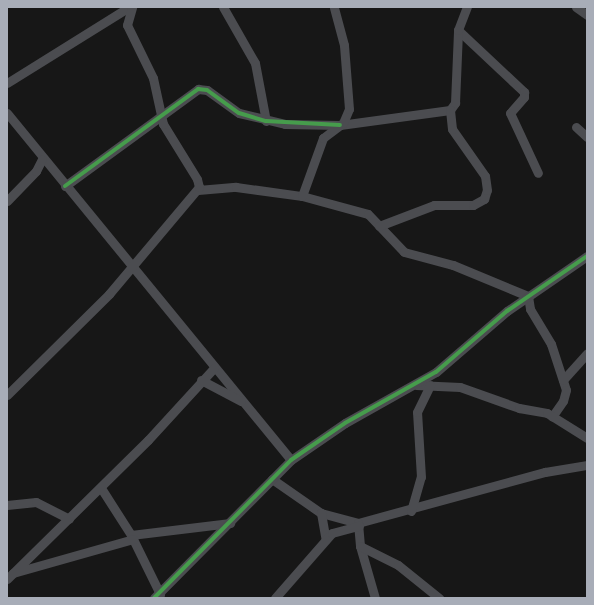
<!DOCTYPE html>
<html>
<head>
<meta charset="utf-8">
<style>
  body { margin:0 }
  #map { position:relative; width:594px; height:605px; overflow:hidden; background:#171717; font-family:"DejaVu Sans",sans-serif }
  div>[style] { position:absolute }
  .street>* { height:9px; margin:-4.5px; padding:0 4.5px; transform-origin:4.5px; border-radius:4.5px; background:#4b4c50 }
  .cycleway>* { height:4px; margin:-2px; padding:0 2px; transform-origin:2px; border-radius:2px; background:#469c4c }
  span { translate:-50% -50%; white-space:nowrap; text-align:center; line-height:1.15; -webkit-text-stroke:4px #111113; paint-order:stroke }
  .frame { position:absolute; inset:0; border:8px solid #a8adb8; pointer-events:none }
</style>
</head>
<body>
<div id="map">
  <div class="street">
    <div style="left:223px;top:7px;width:64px;rotate:60.3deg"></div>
    <div style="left:255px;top:63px;width:59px;rotate:79.3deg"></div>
    <div style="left:576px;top:7px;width:14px;rotate:36deg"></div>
    <div style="left:458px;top:30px;width:91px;rotate:43.2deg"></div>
    <div style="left:524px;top:92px;width:5px;rotate:90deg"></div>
    <div style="left:524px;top:97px;width:21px;rotate:131deg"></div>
    <div style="left:510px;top:113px;width:66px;rotate:65deg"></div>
    <div style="left:7px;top:83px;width:144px;rotate:-31.9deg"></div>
    <div style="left:7px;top:113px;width:448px;rotate:50.7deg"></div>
    <div style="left:576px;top:127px;width:15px;rotate:42deg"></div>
    <div style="left:65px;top:186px;width:165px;rotate:-36.1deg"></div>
    <div style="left:198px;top:89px;width:9px;rotate:6deg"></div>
    <div style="left:207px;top:90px;width:39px;rotate:36deg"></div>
    <div style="left:239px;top:113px;width:47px;rotate:13.4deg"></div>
    <div style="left:285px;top:124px;width:55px;rotate:1deg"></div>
    <div style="left:340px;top:125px;width:111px;rotate:-7.8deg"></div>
    <div style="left:450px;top:110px;width:9px;rotate:-54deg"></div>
    <div style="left:455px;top:103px;width:73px;rotate:-87.6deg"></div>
    <div style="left:458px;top:30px;width:25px;rotate:-69deg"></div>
    <div style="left:198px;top:190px;width:38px;rotate:-5deg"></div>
    <div style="left:236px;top:187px;width:67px;rotate:7.8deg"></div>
    <div style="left:302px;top:196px;width:68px;rotate:15.3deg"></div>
    <div style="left:368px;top:214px;width:52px;rotate:46.5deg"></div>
    <div style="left:404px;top:252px;width:51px;rotate:14.9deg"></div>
    <div style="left:453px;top:265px;width:81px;rotate:22.5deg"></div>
    <div style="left:528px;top:296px;width:13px;rotate:81deg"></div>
    <div style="left:530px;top:309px;width:41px;rotate:59deg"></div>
    <div style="left:551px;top:344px;width:48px;rotate:71.9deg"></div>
    <div style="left:566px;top:390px;width:11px;rotate:105deg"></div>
    <div style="left:563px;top:401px;width:19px;rotate:125deg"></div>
    <div style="left:302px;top:196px;width:62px;rotate:-70.1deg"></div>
    <div style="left:323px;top:138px;width:25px;rotate:-37deg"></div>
    <div style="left:343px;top:123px;width:15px;rotate:-67deg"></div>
    <div style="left:349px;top:109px;width:64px;rotate:-94.5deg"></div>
    <div style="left:344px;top:45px;width:39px;rotate:-105deg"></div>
    <div style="left:7px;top:201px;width:42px;rotate:-46deg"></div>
    <div style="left:36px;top:171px;width:13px;rotate:-63deg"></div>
    <div style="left:379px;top:226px;width:59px;rotate:-20.9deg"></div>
    <div style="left:434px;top:205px;width:39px"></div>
    <div style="left:473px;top:205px;width:13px;rotate:-29deg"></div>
    <div style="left:484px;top:199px;width:9px;rotate:-72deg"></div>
    <div style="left:487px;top:190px;width:14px;rotate:-98deg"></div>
    <div style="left:485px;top:176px;width:57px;rotate:-125.1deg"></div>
    <div style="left:452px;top:129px;width:19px;rotate:-96deg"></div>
    <div style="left:201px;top:380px;width:45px;rotate:27.7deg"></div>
    <div style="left:563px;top:380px;width:36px;rotate:-48deg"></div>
    <div style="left:416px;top:385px;width:44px;rotate:2.6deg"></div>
    <div style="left:460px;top:387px;width:63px;rotate:19.6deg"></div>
    <div style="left:519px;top:408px;width:28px;rotate:10deg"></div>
    <div style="left:547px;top:413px;width:47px;rotate:32deg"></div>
    <div style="left:7px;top:395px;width:144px;rotate:-44.7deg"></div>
    <div style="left:109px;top:294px;width:140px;rotate:-49.9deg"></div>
    <div style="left:199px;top:187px;width:8px;rotate:-104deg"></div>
    <div style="left:197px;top:179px;width:65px;rotate:-121.7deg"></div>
    <div style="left:163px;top:124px;width:47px;rotate:-102.3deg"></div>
    <div style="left:153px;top:78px;width:59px;rotate:-116.1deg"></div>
    <div style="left:127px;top:25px;width:19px;rotate:-74deg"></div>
    <div style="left:272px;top:479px;width:60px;rotate:34.8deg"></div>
    <div style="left:321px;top:513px;width:38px;rotate:15deg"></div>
    <div style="left:358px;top:523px;width:194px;rotate:-15.3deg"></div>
    <div style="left:545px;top:472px;width:43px;rotate:-9.5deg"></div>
    <div style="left:101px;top:488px;width:56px;rotate:57.4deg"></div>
    <div style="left:131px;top:535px;width:66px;rotate:63.8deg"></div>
    <div style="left:7px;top:505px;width:29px;rotate:-6deg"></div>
    <div style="left:36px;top:502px;width:37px;rotate:27deg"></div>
    <div style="left:411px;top:511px;width:35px;rotate:-74deg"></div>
    <div style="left:421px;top:477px;width:65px;rotate:-93.5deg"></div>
    <div style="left:417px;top:412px;width:30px;rotate:-64deg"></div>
    <div style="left:321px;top:513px;width:27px;rotate:80deg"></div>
    <div style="left:358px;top:523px;width:23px;rotate:85deg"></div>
    <div style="left:360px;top:546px;width:54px;rotate:73.9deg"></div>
    <div style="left:131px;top:535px;width:100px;rotate:-6.9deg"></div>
    <div style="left:360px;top:546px;width:42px;rotate:26.6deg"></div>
    <div style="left:398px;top:565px;width:53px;rotate:38.8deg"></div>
    <div style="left:13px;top:573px;width:125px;rotate:-15.8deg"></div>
    <div style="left:7px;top:579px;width:198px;rotate:-44.6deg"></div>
    <div style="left:148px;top:440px;width:98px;rotate:-47.5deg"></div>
    <div style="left:154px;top:598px;width:194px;rotate:-45.2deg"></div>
    <div style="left:291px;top:460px;width:65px;rotate:-34.4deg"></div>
    <div style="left:345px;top:423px;width:104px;rotate:-29.3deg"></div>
    <div style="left:436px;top:372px;width:94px;rotate:-40.7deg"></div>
    <div style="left:507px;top:311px;width:97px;rotate:-34.5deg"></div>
    <div style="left:275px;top:598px;width:86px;rotate:-48.8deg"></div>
    <div style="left:332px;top:533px;width:28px;rotate:-15deg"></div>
  </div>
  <div class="cycleway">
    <div style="left:65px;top:186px;width:165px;rotate:-36.1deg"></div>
    <div style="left:198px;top:89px;width:9px;rotate:6deg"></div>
    <div style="left:207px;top:90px;width:39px;rotate:36deg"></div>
    <div style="left:239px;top:113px;width:28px;rotate:17deg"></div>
    <div style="left:266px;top:121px;width:74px;rotate:3.1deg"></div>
    <div style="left:154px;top:598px;width:194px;rotate:-45.2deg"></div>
    <div style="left:291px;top:460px;width:65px;rotate:-34.4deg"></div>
    <div style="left:345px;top:423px;width:104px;rotate:-29.3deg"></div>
    <div style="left:436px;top:372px;width:94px;rotate:-40.7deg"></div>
    <div style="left:507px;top:311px;width:97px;rotate:-34.5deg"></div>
  </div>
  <div class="frame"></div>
</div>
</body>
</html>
